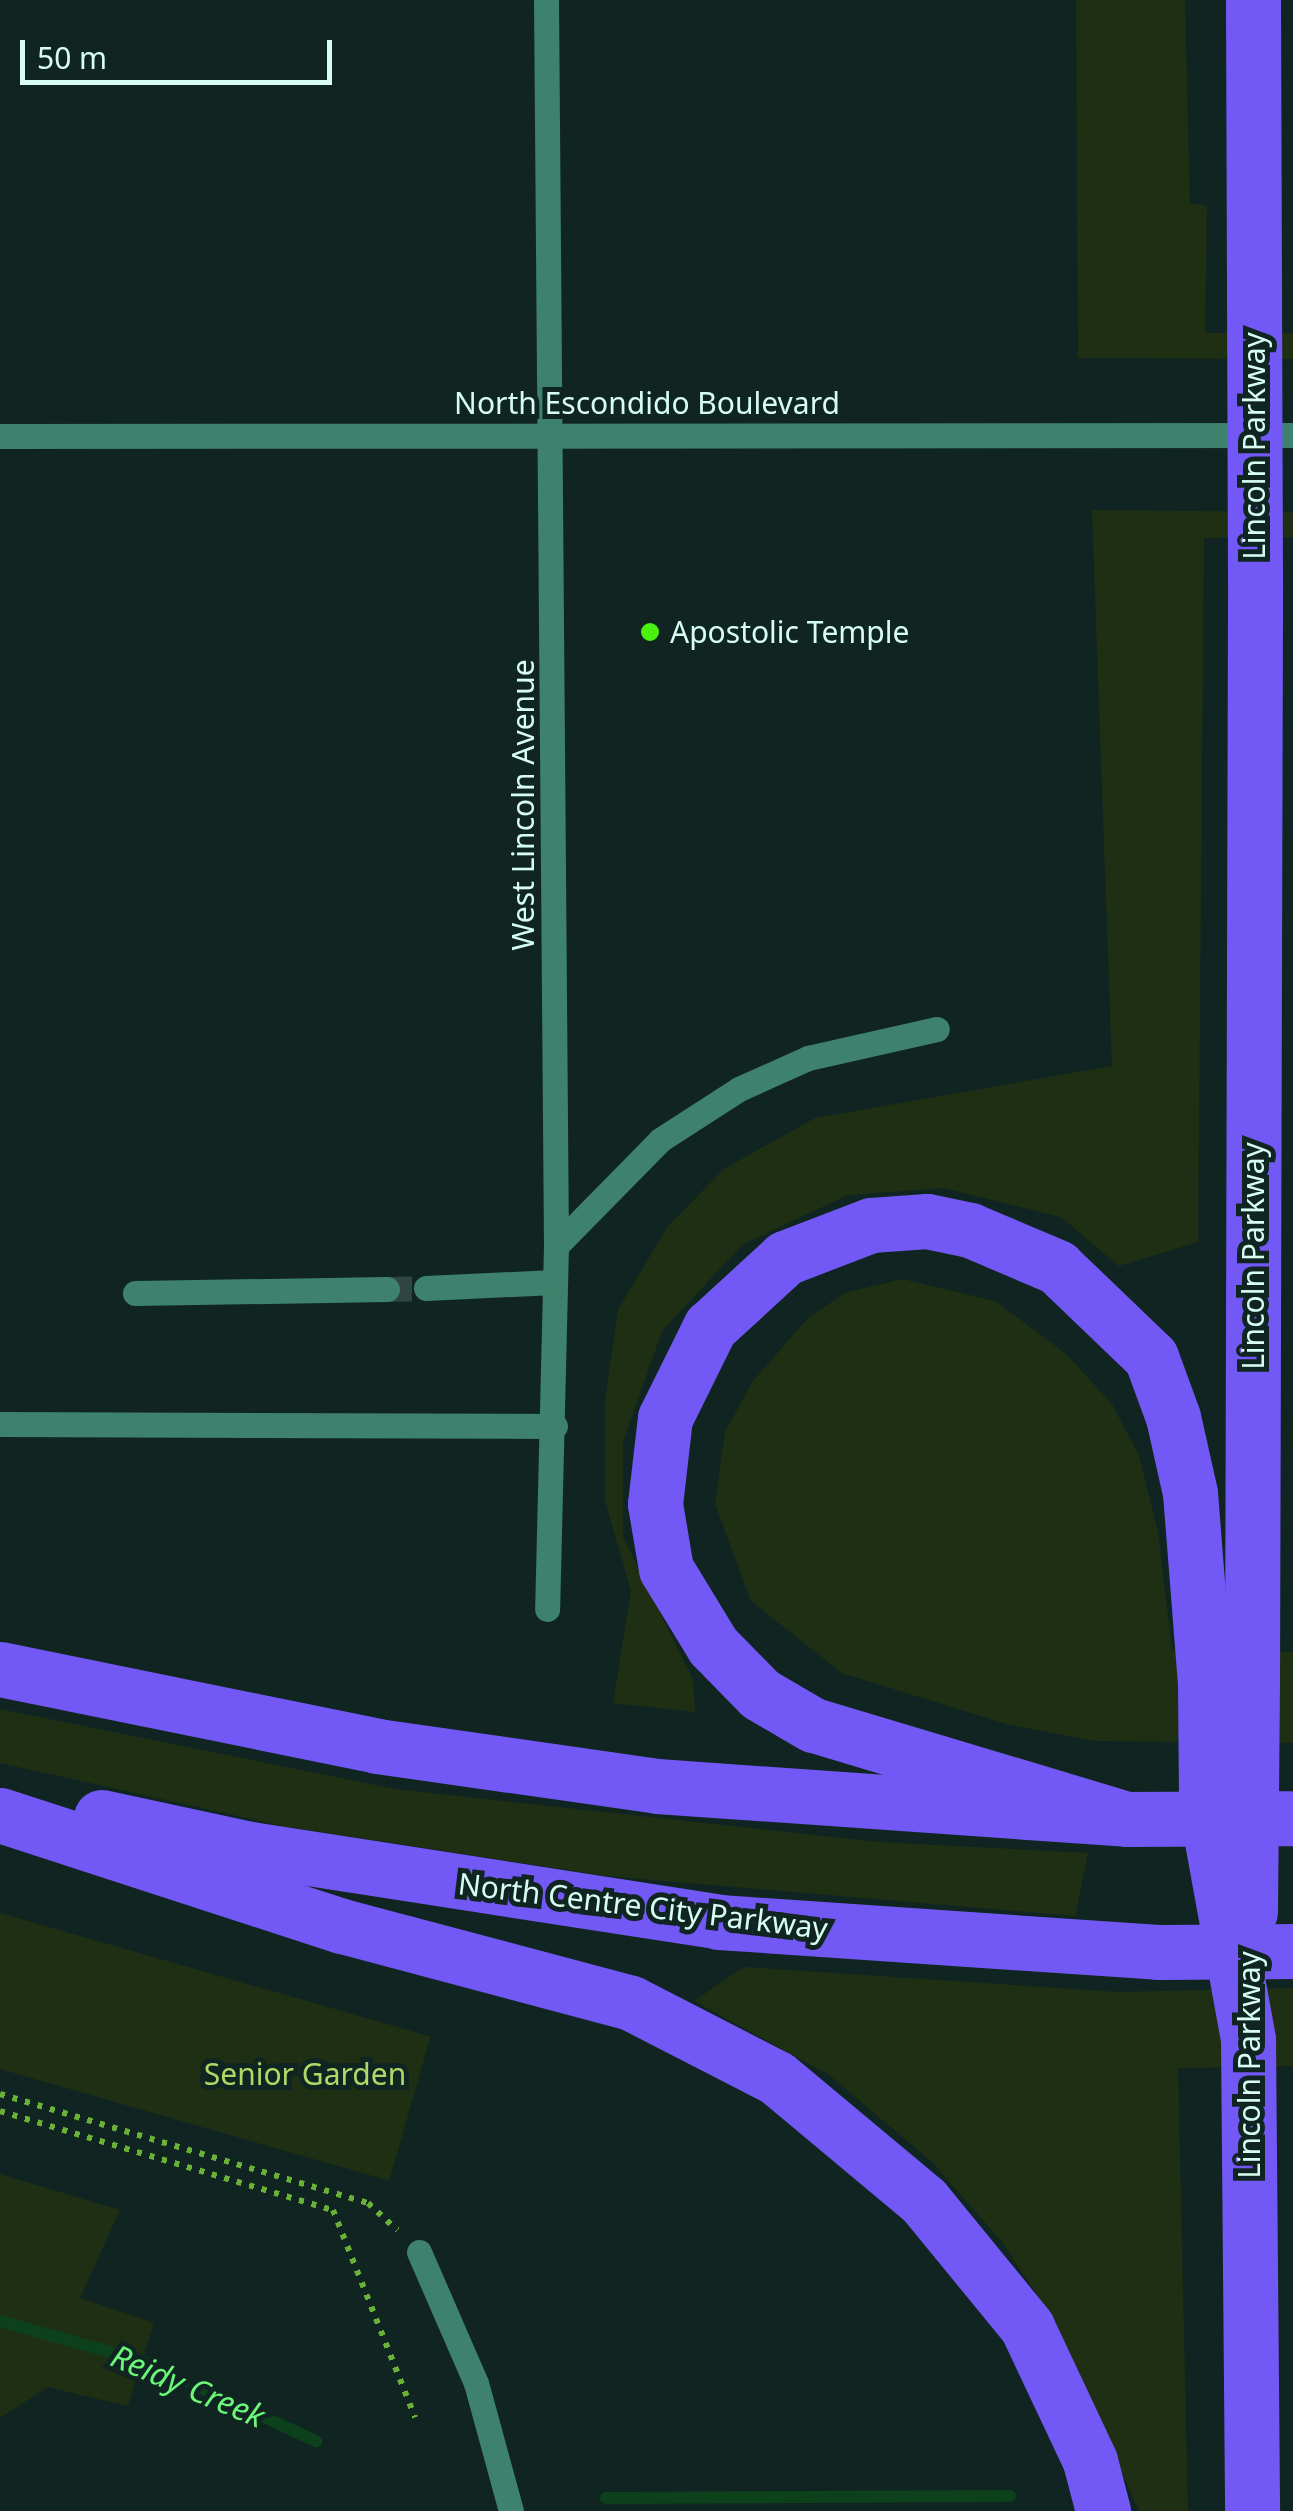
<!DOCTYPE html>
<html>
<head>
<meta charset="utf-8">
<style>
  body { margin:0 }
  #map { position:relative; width:1293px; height:2511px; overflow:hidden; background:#102521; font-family:"Noto Sans",sans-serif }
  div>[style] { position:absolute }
  .green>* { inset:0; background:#1f2f14; transform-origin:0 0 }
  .stream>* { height:12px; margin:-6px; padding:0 6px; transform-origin:6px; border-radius:6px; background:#0d411c }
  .minor-tunnel>* { height:25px; margin-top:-12.5px; transform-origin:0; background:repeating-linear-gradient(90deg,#2e4540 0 25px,transparent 0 37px) }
  .path>* { height:6px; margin-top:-3px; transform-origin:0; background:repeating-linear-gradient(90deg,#6ab137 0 5px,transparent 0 13px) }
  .minor>* { height:25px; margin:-12.5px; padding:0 12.5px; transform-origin:12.5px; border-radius:12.5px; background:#3e816c }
  .highway>* { height:55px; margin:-27.5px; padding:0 27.5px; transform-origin:27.5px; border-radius:27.5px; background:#7259f5 }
  .highway-bridge>* { height:55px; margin:-27.5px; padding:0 27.5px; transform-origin:27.5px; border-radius:27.5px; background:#7259f5 }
  .dots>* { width:28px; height:28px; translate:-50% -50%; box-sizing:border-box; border:5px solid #102521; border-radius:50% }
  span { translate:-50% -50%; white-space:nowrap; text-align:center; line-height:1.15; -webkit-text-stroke:10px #102521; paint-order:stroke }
  .street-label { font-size:30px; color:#d7fdf3 }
  .poi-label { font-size:30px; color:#d7fdf3 }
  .left { translate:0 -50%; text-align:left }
  .park-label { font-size:30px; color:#add967 }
  .water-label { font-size:32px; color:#6bf779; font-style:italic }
  .scale { position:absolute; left:20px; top:40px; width:312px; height:45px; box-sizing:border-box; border:5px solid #d7fdf3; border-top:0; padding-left:12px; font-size:30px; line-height:35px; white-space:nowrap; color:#d7fdf3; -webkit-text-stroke:8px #102521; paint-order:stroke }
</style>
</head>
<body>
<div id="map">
  <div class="green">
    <div style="clip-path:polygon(1076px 0,1185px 0,1190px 204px,1207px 205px,1205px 333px,1293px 333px,1293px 359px,1078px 358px)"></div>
    <div style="clip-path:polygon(1092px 510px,1293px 512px,1293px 537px,1204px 538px,1198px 1242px,1119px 1266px,1061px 1217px,944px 1188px,848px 1195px,743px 1244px,662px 1331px,623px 1442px,623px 1537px,693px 1680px,695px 1712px,613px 1703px,631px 1591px,605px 1500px,605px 1400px,618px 1310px,667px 1227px,724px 1169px,815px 1118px,1112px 1066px)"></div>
    <div style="clip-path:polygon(902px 1279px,995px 1301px,1065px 1353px,1112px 1404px,1139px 1456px,1158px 1532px,1172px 1651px,1293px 1652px,1293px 1743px,1096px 1741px,1006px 1724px,842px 1673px,751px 1601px,715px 1504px,725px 1432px,753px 1381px,808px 1318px,845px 1293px)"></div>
    <div style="clip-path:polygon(0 1709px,395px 1789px,877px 1842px,1088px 1853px,1075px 1916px,607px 1876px,283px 1826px,0 1763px)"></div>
    <div style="left:0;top:1913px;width:448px;height:150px;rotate:16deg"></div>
    <div style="clip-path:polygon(744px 1967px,1118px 1992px,1293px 1988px,1293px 2066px,1178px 2068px,1188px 2511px,1139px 2511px,1057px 2325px,1002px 2242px,932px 2162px,828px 2074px,694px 2001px)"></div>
    <div style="clip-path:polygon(0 2174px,120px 2210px,80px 2298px,154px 2323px,128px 2406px,48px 2387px,0 2418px)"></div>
  </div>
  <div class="stream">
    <div style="left:0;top:2321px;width:148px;rotate:15.7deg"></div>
    <div style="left:142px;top:2361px;width:192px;rotate:24.7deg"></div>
    <div style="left:606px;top:2498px;width:404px;rotate:-0.3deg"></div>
  </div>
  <div class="minor-tunnel">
    <div style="left:387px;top:1289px;width:39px;rotate:-1deg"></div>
  </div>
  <div class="path">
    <div style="left:0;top:2094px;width:384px;rotate:16.5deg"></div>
    <div style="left:368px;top:2203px;width:40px;rotate:43deg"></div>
    <div style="left:0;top:2111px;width:347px;rotate:16.6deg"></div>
    <div style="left:333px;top:2210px;width:223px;rotate:68.4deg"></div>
  </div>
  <div class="minor">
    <div style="left:546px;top:0;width:1246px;rotate:89.54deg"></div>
    <div style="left:556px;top:1246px;width:363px;rotate:91.4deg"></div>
    <div style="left:0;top:436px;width:1293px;rotate:-0.04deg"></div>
    <div style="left:556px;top:1246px;width:148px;rotate:-45.5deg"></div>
    <div style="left:660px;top:1140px;width:94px;rotate:-32.8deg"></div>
    <div style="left:739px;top:1089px;width:76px;rotate:-24.2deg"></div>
    <div style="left:808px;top:1058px;width:132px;rotate:-12.7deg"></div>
    <div style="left:426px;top:1288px;width:129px;rotate:-2.7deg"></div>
    <div style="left:135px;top:1293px;width:252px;rotate:-0.9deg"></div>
    <div style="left:0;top:1424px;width:555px;rotate:0.21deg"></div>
    <div style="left:419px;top:2252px;width:143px;rotate:66.5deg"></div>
    <div style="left:476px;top:2383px;width:133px;rotate:74.7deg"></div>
  </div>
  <div class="highway">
    <div style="left:1253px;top:0;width:290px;rotate:89.8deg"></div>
    <div style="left:0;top:1669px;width:385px;rotate:11.5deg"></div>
    <div style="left:377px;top:1746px;width:283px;rotate:8.1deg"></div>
    <div style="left:657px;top:1786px;width:471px;rotate:4deg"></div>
    <div style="left:1127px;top:1819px;width:166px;rotate:-0.3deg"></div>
    <div style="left:1252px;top:1685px;width:1105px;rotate:-89.84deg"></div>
    <div style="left:0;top:1815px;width:360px;rotate:18deg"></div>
    <div style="left:342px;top:1926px;width:299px;rotate:14.9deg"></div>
    <div style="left:631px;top:2003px;width:164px;rotate:27.2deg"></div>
    <div style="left:777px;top:2078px;width:192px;rotate:39.9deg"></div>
    <div style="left:924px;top:2201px;width:163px;rotate:50.7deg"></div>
    <div style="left:1027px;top:2327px;width:148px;rotate:64.8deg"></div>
    <div style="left:1090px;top:2461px;width:52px;rotate:75.4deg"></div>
    <div style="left:101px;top:1817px;width:152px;rotate:12.1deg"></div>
    <div style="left:250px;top:1849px;width:475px;rotate:8.8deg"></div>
    <div style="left:719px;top:1922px;width:440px;rotate:3.9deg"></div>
    <div style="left:1158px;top:1952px;width:135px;rotate:-0.4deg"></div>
    <div style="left:1127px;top:1819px;width:328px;rotate:-163.3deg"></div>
    <div style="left:813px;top:1725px;width:61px;rotate:-149.7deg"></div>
    <div style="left:760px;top:1694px;width:67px;rotate:-134.4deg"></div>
    <div style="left:713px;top:1646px;width:90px;rotate:-121.4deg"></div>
    <div style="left:666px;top:1569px;width:66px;rotate:-99.6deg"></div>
    <div style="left:655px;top:1504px;width:87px;rotate:-83.4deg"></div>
    <div style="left:665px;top:1418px;width:102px;rotate:-63.7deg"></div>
    <div style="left:710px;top:1327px;width:102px;rotate:-42.6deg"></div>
    <div style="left:785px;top:1258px;width:92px;rotate:-21deg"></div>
    <div style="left:871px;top:1225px;width:56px;rotate:-4.1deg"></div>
    <div style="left:927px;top:1221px;width:44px;rotate:11.8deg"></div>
    <div style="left:970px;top:1230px;width:95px;rotate:23deg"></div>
    <div style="left:1057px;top:1267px;width:130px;rotate:43.8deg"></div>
    <div style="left:1151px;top:1357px;width:64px;rotate:69.9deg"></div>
    <div style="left:1173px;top:1417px;width:78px;rotate:77.4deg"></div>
    <div style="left:1190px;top:1493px;width:192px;rotate:85.5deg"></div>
    <div style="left:1248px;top:2040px;width:471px;rotate:89.5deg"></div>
  </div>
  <div class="highway-bridge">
    <div style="left:1254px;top:290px;width:290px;rotate:89.8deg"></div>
    <div style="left:1205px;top:1684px;width:124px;rotate:89.5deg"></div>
    <div style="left:1206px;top:1808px;width:236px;rotate:79.7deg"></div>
    <div style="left:1250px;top:1912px;width:227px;rotate:-89.5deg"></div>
  </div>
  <div class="dots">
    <div style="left:650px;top:632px;background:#4af10e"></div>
  </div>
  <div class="street-label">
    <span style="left:647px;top:403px">North Escondido Boulevard</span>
    <span style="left:1254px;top:446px;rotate:-90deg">Lincoln Parkway</span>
    <span style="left:523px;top:805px;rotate:-90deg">West Lincoln Avenue</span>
    <span style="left:1253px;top:1256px;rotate:-90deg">Lincoln Parkway</span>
    <span style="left:643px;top:1906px;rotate:7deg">North Centre City Parkway</span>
    <span style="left:1249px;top:2065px;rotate:-90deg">Lincoln Parkway</span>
  </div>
  <div class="poi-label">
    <span class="left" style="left:670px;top:632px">Apostolic Temple</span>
  </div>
  <div class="park-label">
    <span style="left:305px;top:2074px">Senior Garden</span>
  </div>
  <div class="water-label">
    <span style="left:188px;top:2386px;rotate:23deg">Reidy Creek</span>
  </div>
  <div class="scale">50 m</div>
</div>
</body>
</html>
